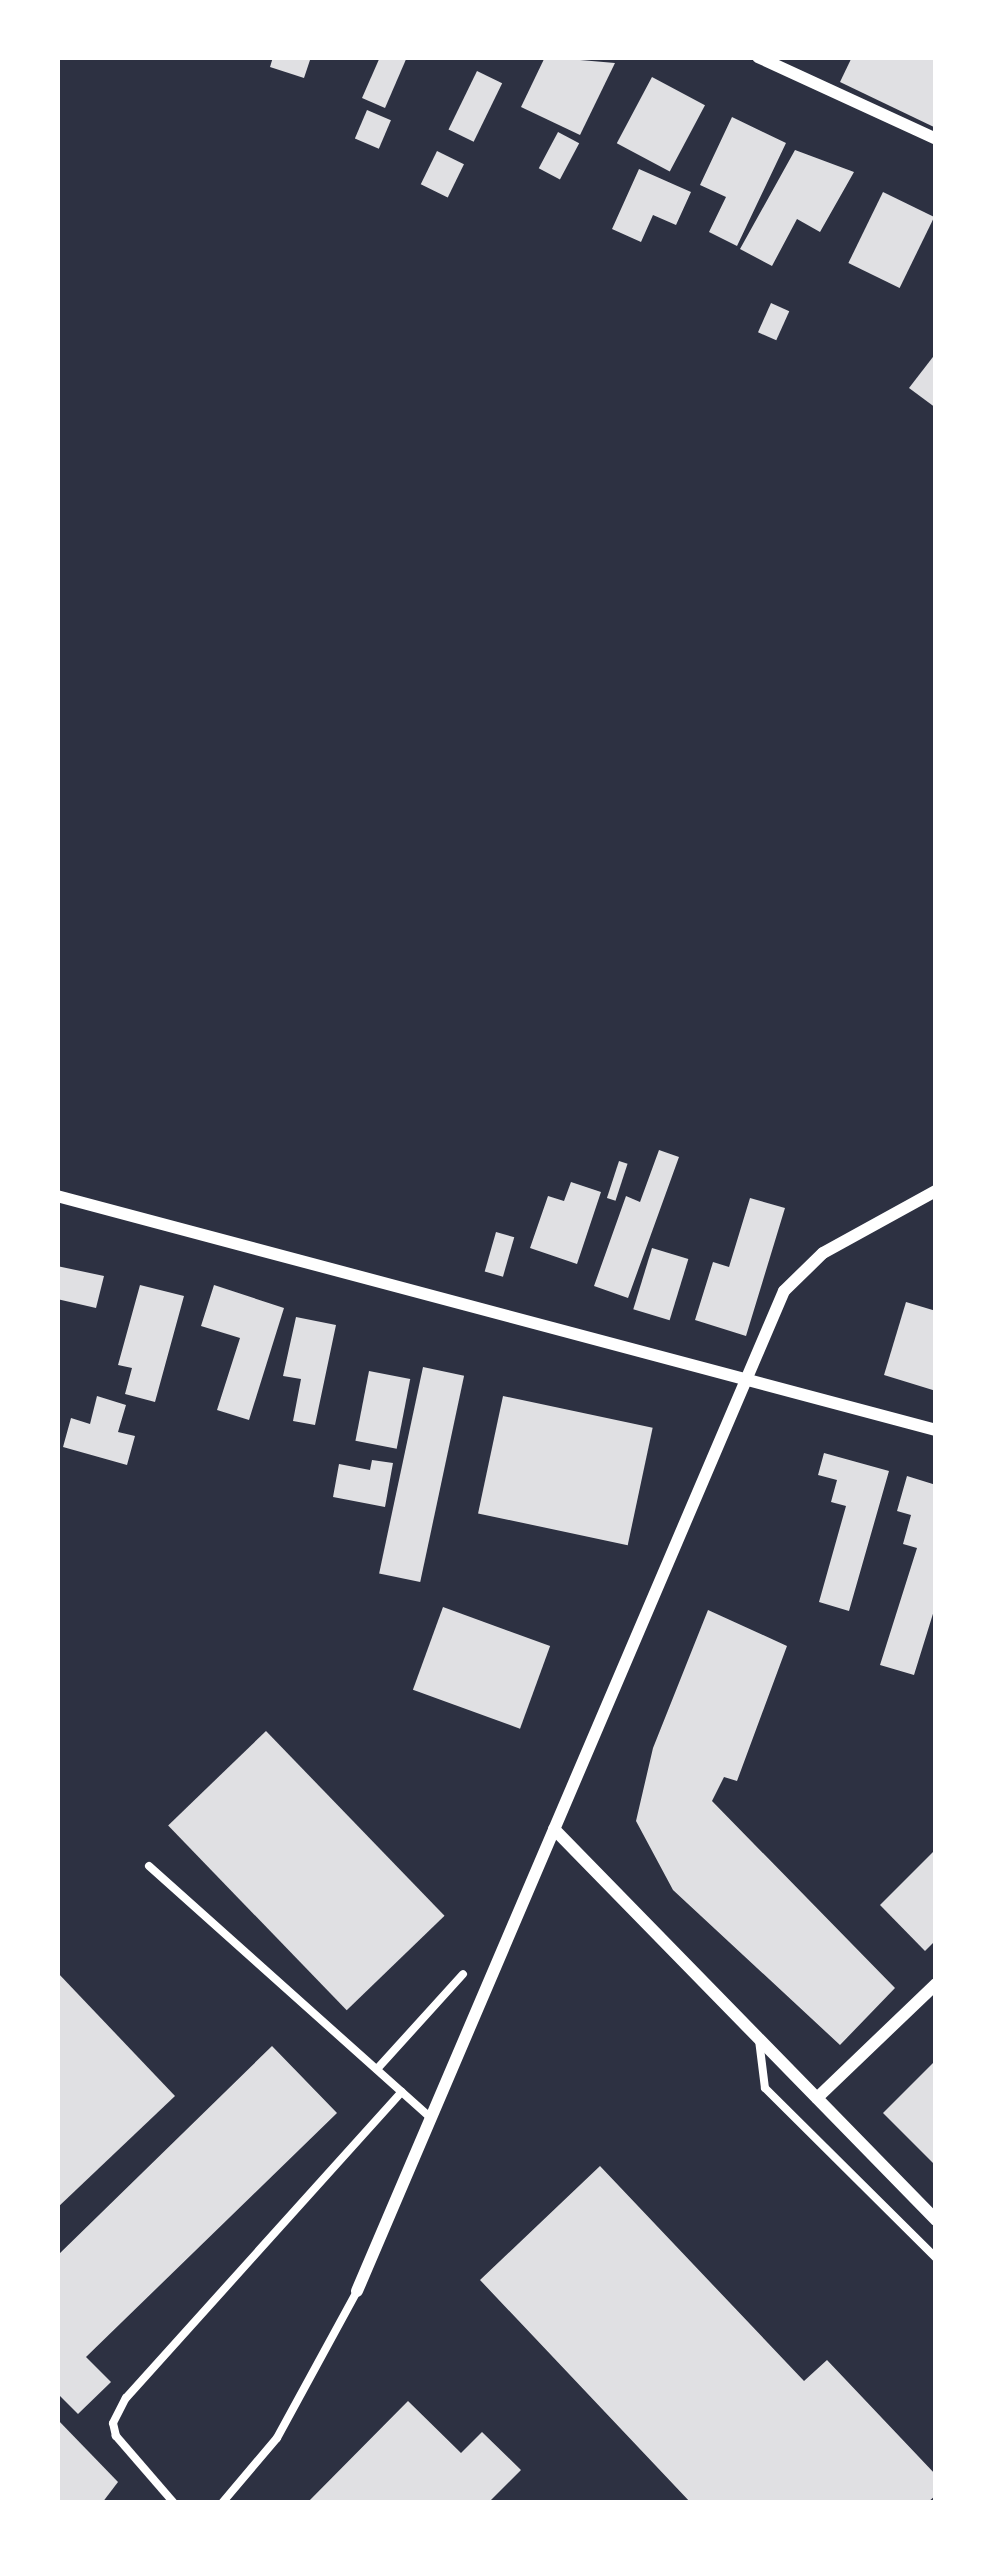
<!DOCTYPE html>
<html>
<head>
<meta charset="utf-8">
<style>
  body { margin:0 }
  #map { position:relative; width:993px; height:2560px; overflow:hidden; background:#2d3142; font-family:"Public Sans",sans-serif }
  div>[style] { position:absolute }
  .building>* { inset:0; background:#e0e0e3; transform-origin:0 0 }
  .service>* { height:8px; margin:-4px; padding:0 4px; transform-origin:4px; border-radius:4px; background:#fff }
  .minor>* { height:12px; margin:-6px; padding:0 6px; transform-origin:6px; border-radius:6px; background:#fff }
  span { translate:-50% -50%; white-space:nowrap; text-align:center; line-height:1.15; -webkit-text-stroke:9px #fff; paint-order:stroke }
  .frame { position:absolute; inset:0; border:60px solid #fff; pointer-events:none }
</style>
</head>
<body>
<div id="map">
  <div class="building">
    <div style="clip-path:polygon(273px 57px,311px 57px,304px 78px,270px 67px)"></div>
    <div style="clip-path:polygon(380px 57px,407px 57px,385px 108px,362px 98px)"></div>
    <div style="clip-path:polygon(545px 57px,615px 63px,580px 135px,521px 107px)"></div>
    <div style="clip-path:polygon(852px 57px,936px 57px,936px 128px,840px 82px)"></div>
    <div style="left:477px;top:71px;width:28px;height:65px;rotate:26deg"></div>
    <div style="left:652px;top:77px;width:60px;height:75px;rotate:28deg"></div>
    <div style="left:367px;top:110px;width:26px;height:31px;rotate:23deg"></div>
    <div style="clip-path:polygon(732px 117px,786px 143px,737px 246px,709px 232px,726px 197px,700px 185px)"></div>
    <div style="left:558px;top:132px;width:24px;height:41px;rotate:28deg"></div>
    <div style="clip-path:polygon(795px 150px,854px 172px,820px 232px,797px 219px,772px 266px,740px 249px)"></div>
    <div style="left:437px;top:151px;width:30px;height:37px;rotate:26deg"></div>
    <div style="clip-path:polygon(639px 169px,691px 192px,676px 225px,653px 215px,641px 242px,612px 229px)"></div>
    <div style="left:883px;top:192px;width:57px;height:79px;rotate:26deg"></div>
    <div style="left:771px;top:303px;width:20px;height:32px;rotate:24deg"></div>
    <div style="clip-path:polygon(936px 353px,936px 408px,909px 388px)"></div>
    <div style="clip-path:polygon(659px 1150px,679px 1157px,628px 1298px,594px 1286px,626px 1196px,640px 1202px)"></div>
    <div style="left:619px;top:1161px;width:9px;height:39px;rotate:18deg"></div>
    <div style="clip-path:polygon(571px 1182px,601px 1192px,577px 1264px,530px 1248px,548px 1196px,564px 1201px)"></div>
    <div style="clip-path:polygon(750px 1198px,785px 1208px,746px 1336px,695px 1320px,713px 1262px,729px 1267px)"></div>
    <div style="left:496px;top:1232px;width:19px;height:41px;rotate:16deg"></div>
    <div style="left:652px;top:1248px;width:38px;height:64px;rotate:17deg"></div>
    <div style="clip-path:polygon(57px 1266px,104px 1276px,96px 1308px,57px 1299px)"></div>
    <div style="clip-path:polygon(140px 1285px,184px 1296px,155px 1402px,125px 1394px,132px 1368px,118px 1365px)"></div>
    <div style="clip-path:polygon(214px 1285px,284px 1308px,249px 1420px,217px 1410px,240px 1338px,201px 1326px)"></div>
    <div style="clip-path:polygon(906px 1302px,936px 1311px,936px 1391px,884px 1375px)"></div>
    <div style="clip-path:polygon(296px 1317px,336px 1325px,315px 1425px,293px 1421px,301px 1379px,283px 1376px)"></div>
    <div style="left:423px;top:1367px;width:42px;height:211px;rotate:12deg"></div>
    <div style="left:369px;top:1371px;width:42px;height:71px;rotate:11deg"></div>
    <div style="clip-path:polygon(97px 1396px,126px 1405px,118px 1432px,135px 1436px,127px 1465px,63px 1447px,71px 1418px,90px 1424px)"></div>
    <div style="left:503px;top:1396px;width:153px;height:120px;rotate:12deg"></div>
    <div style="clip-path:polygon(824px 1453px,889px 1471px,849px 1611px,819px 1602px,846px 1506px,831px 1502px,837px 1480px,818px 1475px)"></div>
    <div style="clip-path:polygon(372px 1460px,393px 1463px,385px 1507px,333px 1497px,339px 1464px,370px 1470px)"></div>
    <div style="clip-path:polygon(907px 1476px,936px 1485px,936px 1604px,914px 1675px,880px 1665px,917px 1548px,903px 1544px,911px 1515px,897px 1511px)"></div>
    <div style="left:443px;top:1607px;width:114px;height:88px;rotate:20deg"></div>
    <div style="clip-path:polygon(708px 1610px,787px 1646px,737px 1781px,724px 1777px,712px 1801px,895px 1988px,840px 2045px,673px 1890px,636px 1821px,653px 1748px)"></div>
    <div style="left:266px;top:1731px;width:257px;height:136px;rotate:46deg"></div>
    <div style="clip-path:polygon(936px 1849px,936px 1940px,925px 1951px,880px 1905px)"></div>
    <div style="clip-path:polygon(57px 1972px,175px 2096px,57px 2208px)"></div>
    <div style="clip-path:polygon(272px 2046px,337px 2113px,86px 2357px,111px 2382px,78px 2414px,57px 2393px,57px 2256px)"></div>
    <div style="clip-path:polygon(936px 2060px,936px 2166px,883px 2113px)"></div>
    <div style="clip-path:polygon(600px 2166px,804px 2381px,827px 2360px,936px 2475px,936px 2495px,927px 2503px,691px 2503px,480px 2280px)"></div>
    <div style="clip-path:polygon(408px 2401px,461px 2453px,482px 2432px,521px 2470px,488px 2503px,307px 2503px)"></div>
    <div style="clip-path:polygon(57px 2419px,118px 2482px,102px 2503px,57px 2503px)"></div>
  </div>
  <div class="service">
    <div style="left:149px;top:1866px;width:377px;rotate:41.8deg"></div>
    <div style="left:759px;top:2040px;width:48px;rotate:82.9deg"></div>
    <div style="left:765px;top:2088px;width:241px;rotate:44.8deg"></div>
    <div style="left:377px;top:2069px;width:128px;rotate:-47.8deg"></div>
    <div style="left:174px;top:2503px;width:89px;rotate:-130.9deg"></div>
    <div style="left:116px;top:2436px;width:13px;rotate:-103deg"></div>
    <div style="left:113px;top:2423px;width:28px;rotate:-63deg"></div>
    <div style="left:126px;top:2398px;width:412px;rotate:-48deg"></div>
    <div style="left:222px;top:2503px;width:85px;rotate:-49.8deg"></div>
    <div style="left:277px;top:2438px;width:167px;rotate:-61.4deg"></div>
  </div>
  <div class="minor">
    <div style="left:758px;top:57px;width:196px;rotate:24.7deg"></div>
    <div style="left:57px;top:1196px;width:910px;rotate:14.91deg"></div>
    <div style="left:554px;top:1829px;width:547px;rotate:45.67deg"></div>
    <div style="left:817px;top:2098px;width:165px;rotate:-43.8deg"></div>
    <div style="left:357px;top:2291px;width:1087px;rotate:-66.88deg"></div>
    <div style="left:784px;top:1291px;width:54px;rotate:-44.3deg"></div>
    <div style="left:823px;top:1253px;width:129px;rotate:-28.8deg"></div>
  </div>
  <div class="frame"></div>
</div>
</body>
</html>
